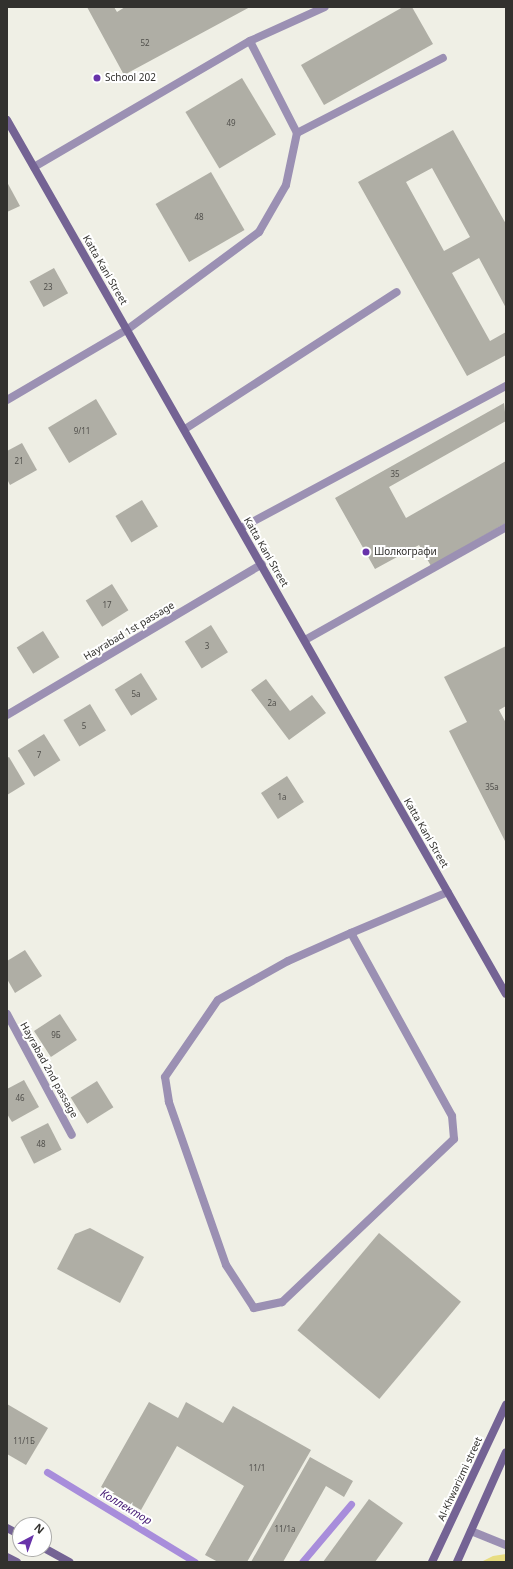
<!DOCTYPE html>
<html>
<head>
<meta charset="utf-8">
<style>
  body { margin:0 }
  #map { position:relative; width:513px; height:1569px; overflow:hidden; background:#efefe5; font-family:"Noto Sans",sans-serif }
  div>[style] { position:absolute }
  .green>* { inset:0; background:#e8dd81 }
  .stream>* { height:7px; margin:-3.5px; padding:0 3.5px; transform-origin:3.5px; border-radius:3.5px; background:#a88ddb }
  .building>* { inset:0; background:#afaea5; transform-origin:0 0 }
  .lane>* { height:8px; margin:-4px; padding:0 4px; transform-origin:4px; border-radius:4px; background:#9b90b3 }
  .street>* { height:8px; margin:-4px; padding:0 4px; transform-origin:4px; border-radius:4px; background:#9b90b3 }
  .secondary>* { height:8px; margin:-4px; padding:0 4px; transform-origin:4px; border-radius:4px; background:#746394 }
  .dots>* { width:11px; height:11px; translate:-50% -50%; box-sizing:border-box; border:2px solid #fff; border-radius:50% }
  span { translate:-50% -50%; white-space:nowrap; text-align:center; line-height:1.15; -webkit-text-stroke:4px #fff; paint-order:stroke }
  .number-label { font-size:8px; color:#51504c }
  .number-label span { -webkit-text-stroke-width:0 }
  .poi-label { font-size:10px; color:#32312e }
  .left { translate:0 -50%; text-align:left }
  .street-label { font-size:10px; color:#32312e }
  .water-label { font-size:11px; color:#401570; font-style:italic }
  .frame { position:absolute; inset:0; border:8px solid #32312e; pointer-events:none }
  .north { position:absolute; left:12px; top:1517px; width:40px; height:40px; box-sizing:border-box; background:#fff; border:1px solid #adadab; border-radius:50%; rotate:41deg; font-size:11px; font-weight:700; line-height:16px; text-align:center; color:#32312e }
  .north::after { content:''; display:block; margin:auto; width:14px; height:18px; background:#6833aa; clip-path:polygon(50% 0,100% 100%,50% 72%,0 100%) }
</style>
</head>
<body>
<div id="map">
  <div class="green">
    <div style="clip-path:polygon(506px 1554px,506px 1562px,481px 1562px,493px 1556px)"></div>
  </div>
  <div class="stream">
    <div style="left:47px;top:1472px;width:173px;rotate:31.3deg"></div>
    <div style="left:302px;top:1562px;width:76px;rotate:-49.8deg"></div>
  </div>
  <div class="building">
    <div style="clip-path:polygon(87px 7px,114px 7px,117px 12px,125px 7px,250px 7px,124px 75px)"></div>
    <div style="clip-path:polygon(403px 7px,412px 7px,433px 44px,324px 105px,301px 65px)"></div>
    <div style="left:242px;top:78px;width:66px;height:66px;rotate:59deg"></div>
    <div style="clip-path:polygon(evenodd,453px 130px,506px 224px,506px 308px,479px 258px,452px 273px,490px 341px,506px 332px,506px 355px,467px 376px,358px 182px,453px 130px,432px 168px,470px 237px,444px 251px,406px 182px,432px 168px)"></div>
    <div style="left:211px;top:172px;width:67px;height:64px;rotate:60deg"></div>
    <div style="clip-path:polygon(7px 182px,20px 206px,7px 212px)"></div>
    <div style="left:54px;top:268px;width:29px;height:28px;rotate:61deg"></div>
    <div style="left:96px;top:399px;width:41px;height:56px;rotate:59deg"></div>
    <div style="clip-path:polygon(504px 403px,506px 421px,389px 487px,406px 518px,506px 461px,506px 523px,431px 566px,419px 545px,375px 569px,335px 498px)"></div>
    <div style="clip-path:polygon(22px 443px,37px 470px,10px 485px,7px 479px,7px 451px)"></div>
    <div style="left:142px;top:500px;width:31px;height:31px;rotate:59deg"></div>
    <div style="left:112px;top:584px;width:31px;height:31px;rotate:58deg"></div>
    <div style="left:211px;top:625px;width:32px;height:31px;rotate:58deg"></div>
    <div style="left:43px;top:631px;width:31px;height:31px;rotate:58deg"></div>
    <div style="clip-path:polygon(506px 646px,506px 706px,499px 710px,506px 723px,506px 843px,449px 731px,467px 722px,444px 677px)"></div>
    <div style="left:141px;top:673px;width:31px;height:31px;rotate:58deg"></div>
    <div style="clip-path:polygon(266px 679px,290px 711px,312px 695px,326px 713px,289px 740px,251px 690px)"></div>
    <div style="left:90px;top:704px;width:31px;height:31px;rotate:59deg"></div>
    <div style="left:44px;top:734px;width:31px;height:31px;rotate:58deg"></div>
    <div style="clip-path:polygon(9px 757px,25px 784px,7px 795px,7px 758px)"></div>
    <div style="left:287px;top:776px;width:31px;height:31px;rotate:57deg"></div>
    <div style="clip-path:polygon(25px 950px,42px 976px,15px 993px,7px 979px,7px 961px)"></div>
    <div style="left:60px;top:1014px;width:31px;height:31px;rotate:57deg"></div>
    <div style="clip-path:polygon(24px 1080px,39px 1107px,12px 1122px,7px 1114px,7px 1089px)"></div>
    <div style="left:97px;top:1081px;width:31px;height:31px;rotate:58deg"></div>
    <div style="left:48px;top:1123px;width:30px;height:31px;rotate:63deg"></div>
    <div style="clip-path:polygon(90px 1228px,144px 1257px,120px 1303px,57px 1269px,75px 1234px)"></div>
    <div style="left:379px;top:1233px;width:107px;height:127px;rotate:40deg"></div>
    <div style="clip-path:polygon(149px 1402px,178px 1418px,186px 1402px,223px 1423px,233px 1406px,311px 1450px,247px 1562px,218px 1562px,205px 1555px,244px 1486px,177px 1446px,141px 1510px,101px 1487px)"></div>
    <div style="clip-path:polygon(7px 1404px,48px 1428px,26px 1465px,7px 1454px)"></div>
    <div style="clip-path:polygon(310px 1457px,353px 1481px,344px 1497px,326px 1486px,283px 1562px,251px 1562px)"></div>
    <div style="clip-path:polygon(369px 1499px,403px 1523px,375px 1562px,323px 1562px)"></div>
  </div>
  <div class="lane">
    <div style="left:297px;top:133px;width:164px;rotate:-27.2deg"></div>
    <div style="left:34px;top:167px;width:250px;rotate:-30.3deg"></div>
    <div style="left:128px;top:329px;width:163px;rotate:-36.5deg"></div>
    <div style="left:259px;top:232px;width:54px;rotate:-60.1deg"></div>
    <div style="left:286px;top:185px;width:53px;rotate:-78.1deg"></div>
    <div style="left:297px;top:133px;width:103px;rotate:-117.1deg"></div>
    <div style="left:250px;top:41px;width:82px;rotate:-24.4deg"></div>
    <div style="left:185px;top:429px;width:252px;rotate:-32.9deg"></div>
    <div style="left:241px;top:528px;width:301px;rotate:-28.2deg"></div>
    <div style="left:305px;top:640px;width:231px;rotate:-29.3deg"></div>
    <div style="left:351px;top:933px;width:209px;rotate:61.1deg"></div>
    <div style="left:452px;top:1116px;width:23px;rotate:85deg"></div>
    <div style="left:454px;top:1139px;width:237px;rotate:136.5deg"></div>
    <div style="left:282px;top:1302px;width:29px;rotate:168deg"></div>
    <div style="left:254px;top:1308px;width:51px;rotate:-123.1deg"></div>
    <div style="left:226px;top:1265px;width:173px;rotate:-109.3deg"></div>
    <div style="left:169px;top:1102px;width:25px;rotate:-99deg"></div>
    <div style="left:165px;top:1077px;width:93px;rotate:-55.5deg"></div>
    <div style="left:218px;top:1000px;width:80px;rotate:-29.1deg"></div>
    <div style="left:288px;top:961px;width:69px;rotate:-24deg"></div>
    <div style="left:351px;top:933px;width:105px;rotate:-22.9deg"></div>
  </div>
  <div class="street">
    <div style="left:7px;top:400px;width:140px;rotate:-30.4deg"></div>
    <div style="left:7px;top:715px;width:296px;rotate:-30.6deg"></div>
    <div style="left:7px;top:1014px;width:137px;rotate:61.8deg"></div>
    <div style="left:471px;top:1531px;width:38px;rotate:22deg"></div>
  </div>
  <div class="secondary">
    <div style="left:7px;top:120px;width:1006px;rotate:60.28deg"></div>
    <div style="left:7px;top:1528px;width:15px;rotate:28deg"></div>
    <div style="left:44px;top:1548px;width:29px;rotate:29deg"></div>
    <div style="left:7px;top:1557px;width:11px;rotate:27deg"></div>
    <div style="left:432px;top:1562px;width:174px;rotate:-64.8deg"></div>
    <div style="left:457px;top:1562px;width:120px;rotate:-66deg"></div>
  </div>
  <div class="dots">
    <div style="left:97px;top:78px;background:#6833aa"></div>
    <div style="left:366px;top:552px;background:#6833aa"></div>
  </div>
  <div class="number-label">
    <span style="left:145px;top:43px">52</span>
    <span style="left:231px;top:123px">49</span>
    <span style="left:199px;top:217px">48</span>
    <span style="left:48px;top:287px">23</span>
    <span style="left:82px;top:431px">9/11</span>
    <span style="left:19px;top:461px">21</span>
    <span style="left:395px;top:474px">35</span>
    <span style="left:107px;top:605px">17</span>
    <span style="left:207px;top:646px">3</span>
    <span style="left:136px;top:694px">5a</span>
    <span style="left:272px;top:703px">2a</span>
    <span style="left:84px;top:726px">5</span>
    <span style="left:39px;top:755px">7</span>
    <span style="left:492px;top:787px">35а</span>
    <span style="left:282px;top:797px">1a</span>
    <span style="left:56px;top:1035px">9Б</span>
    <span style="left:20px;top:1098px">46</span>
    <span style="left:41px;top:1144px">48</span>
    <span style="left:24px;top:1441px">11/1Б</span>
    <span style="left:257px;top:1468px">11/1</span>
    <span style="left:285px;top:1529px">11/1a</span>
  </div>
  <div class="poi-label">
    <span class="left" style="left:105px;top:78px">School 202</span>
    <span class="left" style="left:374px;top:552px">Шолкографи</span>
  </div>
  <div class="street-label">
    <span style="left:105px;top:270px;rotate:60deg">Katta Kani Street</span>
    <span style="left:266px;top:552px;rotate:60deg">Katta Kani Street</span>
    <span style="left:129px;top:631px;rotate:-31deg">Hayrаbаd 1st passage</span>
    <span style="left:426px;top:833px;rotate:60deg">Katta Kani Street</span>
    <span style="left:49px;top:1070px;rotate:61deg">Hayrаbаd 2nd passage</span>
    <span style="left:460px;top:1479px;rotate:-65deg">Al-Khwarizmi street</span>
  </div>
  <div class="water-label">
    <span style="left:126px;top:1507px;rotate:31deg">Коллектор</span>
  </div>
  <div class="frame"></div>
  <div class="north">N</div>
</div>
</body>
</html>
